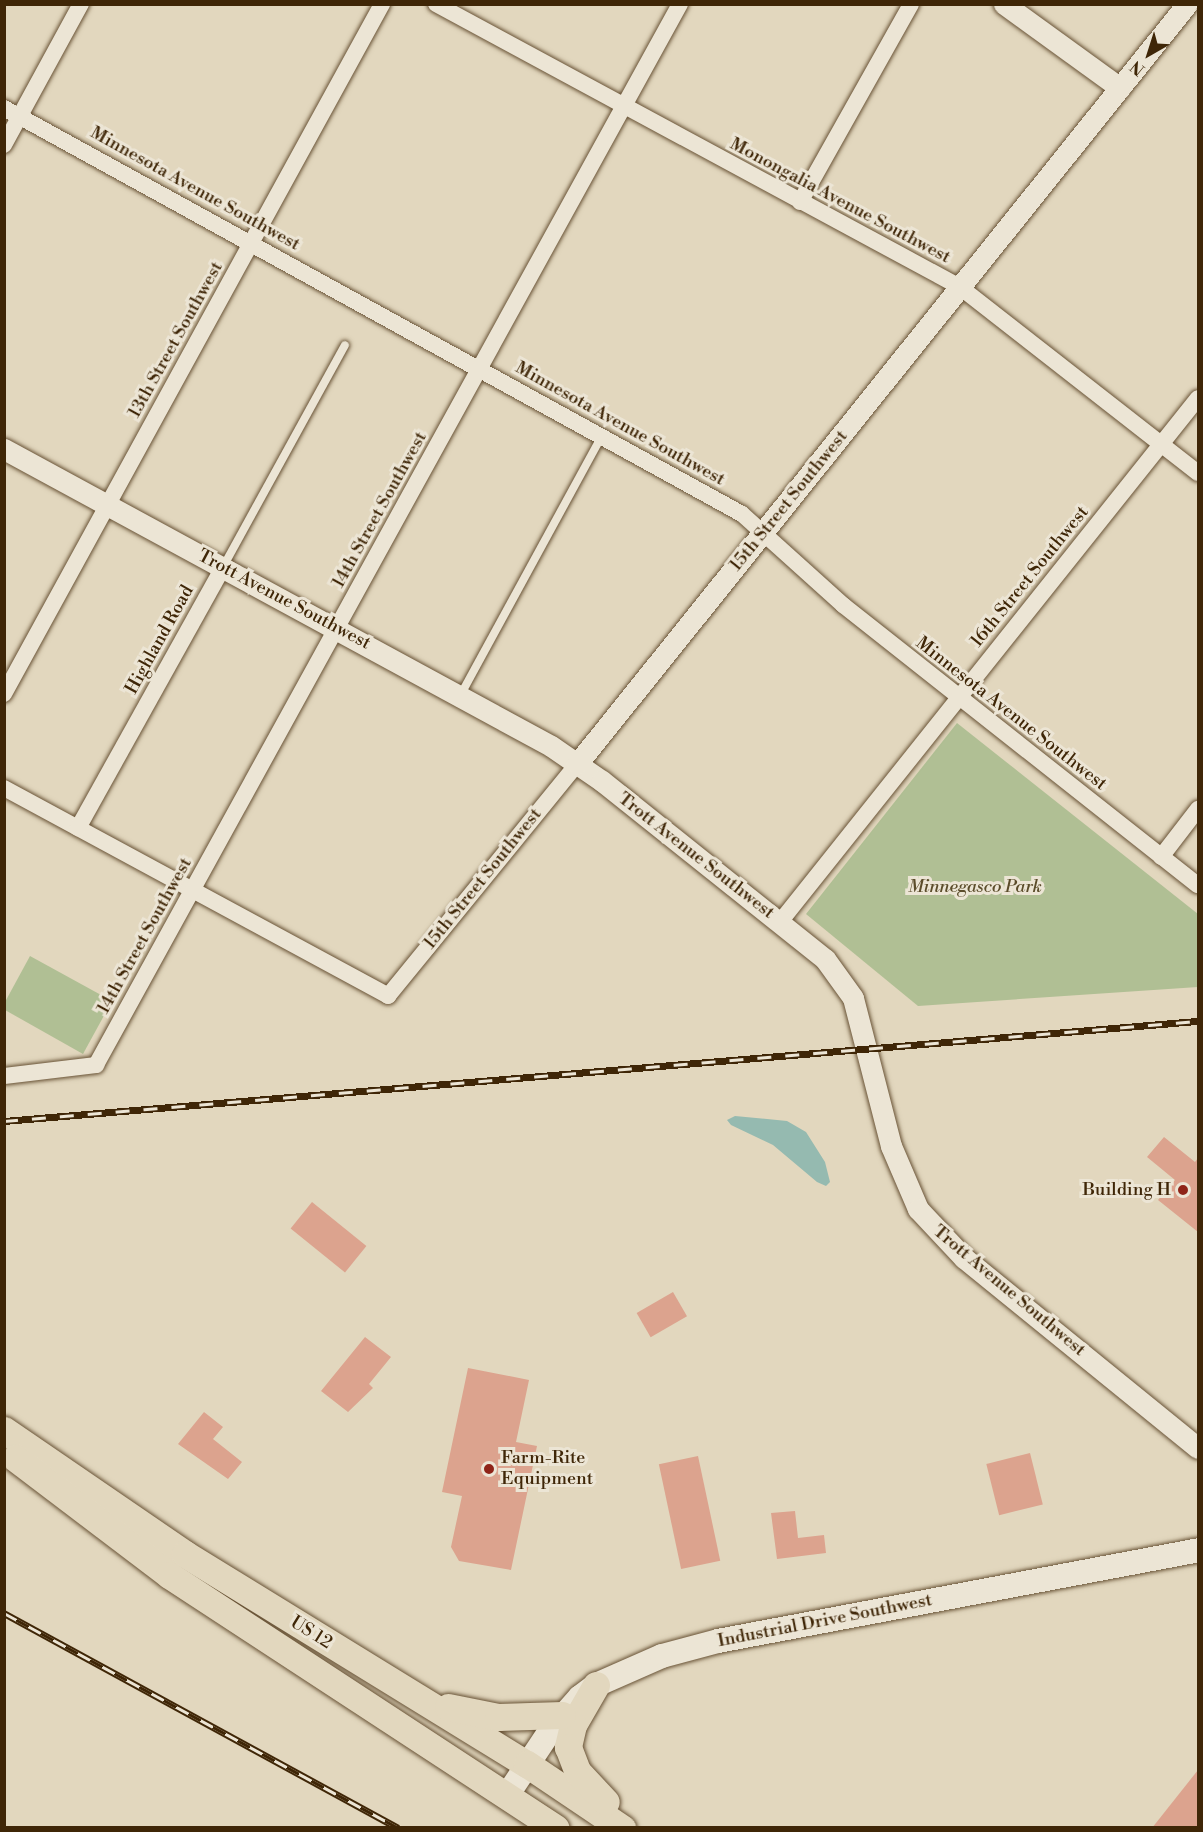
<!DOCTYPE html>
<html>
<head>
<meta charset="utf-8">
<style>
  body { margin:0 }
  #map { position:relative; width:1203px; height:1832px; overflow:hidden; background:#e2d7be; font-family:"Libre Bodoni",serif }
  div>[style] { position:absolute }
  .green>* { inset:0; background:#b0bf94 }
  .water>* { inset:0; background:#95bab0 }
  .building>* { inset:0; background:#dca38e; transform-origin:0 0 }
  .roads { filter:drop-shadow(0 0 2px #685235) drop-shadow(0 0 2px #685235) }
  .service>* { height:8px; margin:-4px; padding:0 4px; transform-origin:4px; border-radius:4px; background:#ece5d5 }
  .minor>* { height:16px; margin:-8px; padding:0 8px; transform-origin:8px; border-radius:8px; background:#ece5d5 }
  .tertiary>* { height:21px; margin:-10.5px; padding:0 10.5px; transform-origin:10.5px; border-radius:10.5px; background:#ece5d5 }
  .secondary>* { height:24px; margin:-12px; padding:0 12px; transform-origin:12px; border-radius:12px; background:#ece5d5 }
  .trunk>* { height:27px; margin:-13.5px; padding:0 13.5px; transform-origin:13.5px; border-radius:13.5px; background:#e2d7be }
  .rail>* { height:7px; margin-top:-3.5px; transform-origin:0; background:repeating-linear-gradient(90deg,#ece5d5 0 14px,#3f2607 0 28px); box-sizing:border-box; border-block:2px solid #3f2607 }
  .dots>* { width:16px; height:16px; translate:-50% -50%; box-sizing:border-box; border:3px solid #ece5d5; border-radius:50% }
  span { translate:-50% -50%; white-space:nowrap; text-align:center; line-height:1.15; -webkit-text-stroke:6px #ece5d5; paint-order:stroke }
  .street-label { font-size:18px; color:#3f2607 }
  .park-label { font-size:18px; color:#5b4c2a; font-style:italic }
  .poi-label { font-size:18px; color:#3f2607 }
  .right { translate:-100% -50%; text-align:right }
  .left { translate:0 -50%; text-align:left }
  .frame { position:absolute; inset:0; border:6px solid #3f2607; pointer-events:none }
  .north { position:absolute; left:1119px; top:24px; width:60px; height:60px; -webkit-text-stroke:4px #ece5d5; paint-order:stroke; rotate:219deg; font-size:16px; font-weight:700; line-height:24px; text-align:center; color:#3f2607 }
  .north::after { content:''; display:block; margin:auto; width:21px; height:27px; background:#3f2607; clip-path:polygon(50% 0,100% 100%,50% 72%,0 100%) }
</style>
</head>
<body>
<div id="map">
  <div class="green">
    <div style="clip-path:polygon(957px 723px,1198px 914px,1198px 987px,918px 1006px,806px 914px)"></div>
    <div style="clip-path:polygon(30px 956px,112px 1001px,83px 1054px,5px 1010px,5px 1002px)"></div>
  </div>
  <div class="water">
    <div style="clip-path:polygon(735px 1116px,787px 1121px,806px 1132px,825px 1162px,830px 1182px,826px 1186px,817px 1182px,773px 1145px,731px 1125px,727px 1120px)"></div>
  </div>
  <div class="building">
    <div style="clip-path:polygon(1164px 1137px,1195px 1162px,1198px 1158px,1198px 1232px,1158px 1200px,1175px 1180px,1147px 1157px)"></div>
    <div style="left:312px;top:1202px;width:70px;height:34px;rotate:39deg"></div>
    <div style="left:673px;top:1292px;width:28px;height:42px;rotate:60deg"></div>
    <div style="clip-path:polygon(365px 1337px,391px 1357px,369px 1384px,373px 1388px,348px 1412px,321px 1391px)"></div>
    <div style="clip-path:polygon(468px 1368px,529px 1380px,516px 1442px,537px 1446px,511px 1570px,459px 1561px,451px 1547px,462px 1496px,442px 1492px)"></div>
    <div style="clip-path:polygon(204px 1412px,223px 1427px,213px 1439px,242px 1462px,228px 1479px,178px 1444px)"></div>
    <div style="left:1030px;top:1453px;width:53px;height:45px;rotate:76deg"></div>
    <div style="left:698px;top:1456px;width:107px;height:40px;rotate:78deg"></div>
    <div style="clip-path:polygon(795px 1511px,798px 1538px,824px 1535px,826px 1553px,777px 1559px,771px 1513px)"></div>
    <div style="clip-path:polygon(1198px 1770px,1198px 1828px,1152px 1828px)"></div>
  </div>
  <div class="roads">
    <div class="service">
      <div style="left:223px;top:567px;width:253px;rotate:-61.2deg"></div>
      <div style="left:460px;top:696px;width:296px;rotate:-61.4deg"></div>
    </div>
    <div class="minor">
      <div style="left:436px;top:4px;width:596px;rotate:28.37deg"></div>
      <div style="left:960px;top:287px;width:302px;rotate:38deg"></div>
      <div style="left:4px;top:108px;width:842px;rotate:28.82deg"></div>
      <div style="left:742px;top:514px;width:136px;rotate:42deg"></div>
      <div style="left:843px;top:605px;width:452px;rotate:38.3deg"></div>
      <div style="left:4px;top:145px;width:161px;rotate:-61.4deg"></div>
      <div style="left:800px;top:202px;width:227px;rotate:-60.7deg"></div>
      <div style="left:4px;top:694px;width:787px;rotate:-61.28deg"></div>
      <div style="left:4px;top:788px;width:437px;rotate:28.4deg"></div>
      <div style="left:388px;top:996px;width:299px;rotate:-50.8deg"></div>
      <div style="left:78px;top:828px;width:299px;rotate:-60.9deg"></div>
      <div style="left:1161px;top:857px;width:61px;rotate:-52.4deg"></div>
      <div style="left:780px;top:922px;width:670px;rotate:-51.42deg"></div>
      <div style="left:4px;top:1076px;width:93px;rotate:-6.8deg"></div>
      <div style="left:96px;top:1065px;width:1211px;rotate:-61.17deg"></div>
    </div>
    <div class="tertiary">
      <div style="left:1004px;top:4px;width:143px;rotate:35.9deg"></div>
      <div style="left:4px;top:449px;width:622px;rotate:28.5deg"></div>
      <div style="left:551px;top:746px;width:62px;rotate:34.5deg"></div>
      <div style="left:602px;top:781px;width:285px;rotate:38.6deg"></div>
      <div style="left:825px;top:959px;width:48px;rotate:54.3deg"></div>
      <div style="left:853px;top:998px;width:153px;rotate:75.6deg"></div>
      <div style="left:891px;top:1146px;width:69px;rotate:66.8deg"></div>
      <div style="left:918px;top:1209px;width:67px;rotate:46.8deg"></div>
      <div style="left:964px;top:1258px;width:301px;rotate:39.1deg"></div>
      <div style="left:577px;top:764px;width:975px;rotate:-51.25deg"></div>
    </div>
    <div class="secondary">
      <div style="left:508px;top:1794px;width:76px;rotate:-56.3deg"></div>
      <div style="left:550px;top:1731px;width:45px;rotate:-48.6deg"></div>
      <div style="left:580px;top:1697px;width:20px;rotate:-37deg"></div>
      <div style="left:596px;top:1685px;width:72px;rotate:-23.7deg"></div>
      <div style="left:662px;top:1656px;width:58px;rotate:-15deg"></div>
      <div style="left:718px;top:1641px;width:489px;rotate:-10.7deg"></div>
    </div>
    <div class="trunk">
      <div style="left:4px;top:1430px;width:219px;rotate:34.4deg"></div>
      <div style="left:185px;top:1554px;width:401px;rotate:31.6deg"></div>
      <div style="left:527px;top:1764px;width:115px;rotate:34deg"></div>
      <div style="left:15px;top:1458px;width:193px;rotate:37.2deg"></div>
      <div style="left:169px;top:1575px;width:462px;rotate:33.2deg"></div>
      <div style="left:596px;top:1685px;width:46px;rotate:119.9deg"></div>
      <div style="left:573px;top:1725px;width:23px;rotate:103deg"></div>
      <div style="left:568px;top:1747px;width:26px;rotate:69deg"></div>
      <div style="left:577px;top:1771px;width:42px;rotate:46.9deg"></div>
      <div style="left:448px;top:1707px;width:51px;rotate:11.3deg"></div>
      <div style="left:498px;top:1717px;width:64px;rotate:-1.8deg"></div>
    </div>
  </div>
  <div class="rail">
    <div style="left:4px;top:1121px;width:1198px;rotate:-4.79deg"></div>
    <div style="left:4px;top:1613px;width:449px;rotate:28.6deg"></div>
  </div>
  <div class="dots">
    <div style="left:1183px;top:1190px;background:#8f2418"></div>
    <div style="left:489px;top:1469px;background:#8f2418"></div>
  </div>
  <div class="street-label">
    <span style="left:195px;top:189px;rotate:29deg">Minnesota Avenue Southwest</span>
    <span style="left:840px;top:201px;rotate:28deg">Monongalia Avenue Southwest</span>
    <span style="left:176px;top:340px;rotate:-61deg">13th Street Southwest</span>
    <span style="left:620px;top:424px;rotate:29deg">Minnesota Avenue Southwest</span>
    <span style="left:789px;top:501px;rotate:-51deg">15th Street Southwest</span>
    <span style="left:380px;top:510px;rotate:-61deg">14th Street Southwest</span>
    <span style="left:1030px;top:577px;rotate:-51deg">16th Street Southwest</span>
    <span style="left:284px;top:600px;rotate:28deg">Trott Avenue Southwest</span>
    <span style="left:160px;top:640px;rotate:-61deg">Highland Road</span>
    <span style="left:1011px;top:714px;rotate:38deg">Minnesota Avenue Southwest</span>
    <span style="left:696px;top:856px;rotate:38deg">Trott Avenue Southwest</span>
    <span style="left:483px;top:879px;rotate:-51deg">15th Street Southwest</span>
    <span style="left:145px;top:936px;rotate:-61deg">14th Street Southwest</span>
    <span style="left:1009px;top:1291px;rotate:40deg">Trott Avenue Southwest</span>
    <span style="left:825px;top:1621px;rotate:-11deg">Industrial Drive Southwest</span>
    <span style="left:311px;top:1633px;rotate:32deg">US 12</span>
  </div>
  <div class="park-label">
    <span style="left:975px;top:887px">Minnegasco Park</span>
  </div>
  <div class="poi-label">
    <span class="right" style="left:1171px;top:1190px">Building H</span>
    <span class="left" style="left:501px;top:1469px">Farm-Rite<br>Equipment</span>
  </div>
  <div class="frame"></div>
  <div class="north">N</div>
</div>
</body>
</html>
